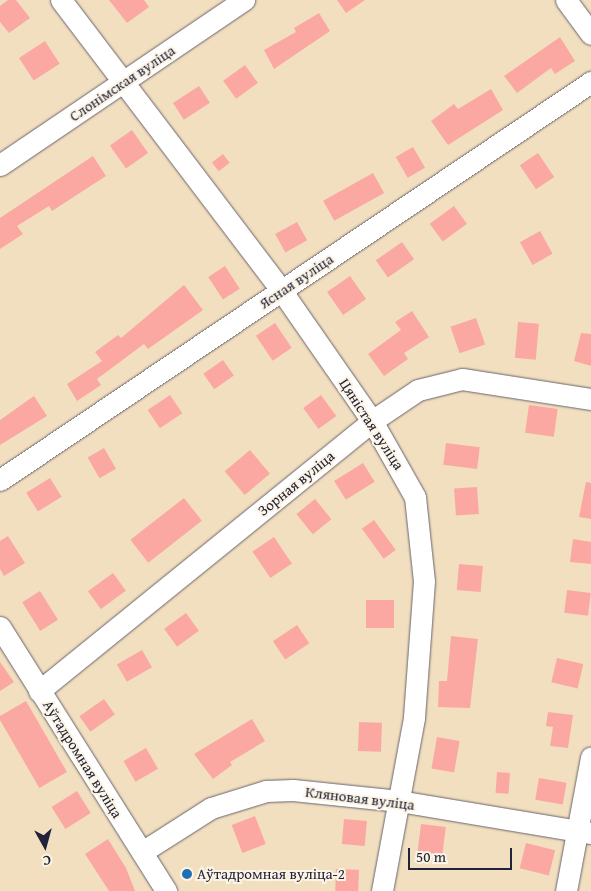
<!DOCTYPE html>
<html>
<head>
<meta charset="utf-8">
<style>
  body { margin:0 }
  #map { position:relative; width:591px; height:891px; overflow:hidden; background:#f2dfc0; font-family:"Gentium Book Plus",serif }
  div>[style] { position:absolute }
  .building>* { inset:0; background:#fba8a3; transform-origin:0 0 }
  .roads { filter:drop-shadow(0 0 1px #6b646a) drop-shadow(0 0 1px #6b646a) }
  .minor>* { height:21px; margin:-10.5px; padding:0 10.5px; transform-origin:10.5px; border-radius:10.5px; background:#fff }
  .dots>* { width:14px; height:14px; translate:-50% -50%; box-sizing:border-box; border:2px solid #fcf5e5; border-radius:50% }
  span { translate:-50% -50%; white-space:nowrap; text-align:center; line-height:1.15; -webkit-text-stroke:4px #fcf5e5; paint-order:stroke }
  .street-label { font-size:15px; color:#22223b }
  .poi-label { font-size:15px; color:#22223b }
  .left { translate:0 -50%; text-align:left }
  .north { position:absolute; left:20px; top:821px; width:50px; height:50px; -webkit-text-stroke:4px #fcf5e5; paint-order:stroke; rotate:173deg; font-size:14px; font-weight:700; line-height:20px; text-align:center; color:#22223b }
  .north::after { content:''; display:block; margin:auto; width:18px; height:22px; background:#22223b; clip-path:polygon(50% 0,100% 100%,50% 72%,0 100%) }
  .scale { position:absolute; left:408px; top:848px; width:104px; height:22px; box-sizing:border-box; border:2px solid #22223b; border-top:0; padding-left:6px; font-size:15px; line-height:18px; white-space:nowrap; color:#22223b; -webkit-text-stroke:4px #fcf5e5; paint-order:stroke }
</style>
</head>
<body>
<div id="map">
  <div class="building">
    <div style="clip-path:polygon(8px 0,16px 0,30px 18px,9px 33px,0 22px,0 6px)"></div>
    <div style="clip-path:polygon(109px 0,144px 0,149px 7px,127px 23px)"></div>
    <div style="clip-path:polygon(337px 0,365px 0,346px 13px)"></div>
    <div style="clip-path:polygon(319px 13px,330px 31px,274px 69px,264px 50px,296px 32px,294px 28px)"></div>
    <div style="clip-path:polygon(560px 37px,575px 61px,555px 74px,551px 68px,517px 93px,504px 76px)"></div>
    <div style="left:45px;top:41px;width:27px;height:31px;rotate:57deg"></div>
    <div style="left:245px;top:65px;width:22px;height:27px;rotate:54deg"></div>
    <div style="left:199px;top:86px;width:20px;height:31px;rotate:57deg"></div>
    <div style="clip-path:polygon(491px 89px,503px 110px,448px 145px,431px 121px,454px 104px,458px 109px)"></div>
    <div style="left:132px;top:130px;width:28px;height:27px;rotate:55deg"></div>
    <div style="left:413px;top:147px;width:24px;height:20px;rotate:60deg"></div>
    <div style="left:538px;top:153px;width:29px;height:22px;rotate:56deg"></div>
    <div style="left:223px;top:154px;width:11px;height:14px;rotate:52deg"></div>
    <div style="clip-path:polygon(93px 156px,106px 176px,52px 211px,49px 206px,17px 226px,23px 234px,0 249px,0 218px)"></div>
    <div style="left:373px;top:173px;width:23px;height:57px;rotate:61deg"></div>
    <div style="left:454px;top:206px;width:22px;height:30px;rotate:54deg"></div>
    <div style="left:297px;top:222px;width:21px;height:25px;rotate:61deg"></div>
    <div style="left:540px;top:231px;width:26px;height:23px;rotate:61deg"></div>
    <div style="left:402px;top:242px;width:21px;height:32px;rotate:55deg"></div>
    <div style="left:225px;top:266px;width:27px;height:20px;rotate:57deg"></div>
    <div style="left:350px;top:276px;width:28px;height:28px;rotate:55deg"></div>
    <div style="clip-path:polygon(184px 285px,203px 310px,148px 349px,144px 344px,97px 379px,101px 385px,77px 401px,67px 384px,102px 361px,95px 352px,118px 335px,121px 338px)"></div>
    <div style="clip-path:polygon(412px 311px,429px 337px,404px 353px,408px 359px,384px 376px,368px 354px,401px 330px,395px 322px)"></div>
    <div style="left:476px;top:318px;width:28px;height:27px;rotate:71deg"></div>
    <div style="left:518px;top:322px;width:21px;height:36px;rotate:5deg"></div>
    <div style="left:275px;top:323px;width:30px;height:23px;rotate:56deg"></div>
    <div style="clip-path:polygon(581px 333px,591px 334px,591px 366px,574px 361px)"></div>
    <div style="left:223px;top:360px;width:19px;height:24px;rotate:55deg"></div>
    <div style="left:170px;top:395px;width:22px;height:27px;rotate:56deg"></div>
    <div style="left:321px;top:395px;width:26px;height:22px;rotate:54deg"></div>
    <div style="clip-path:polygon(34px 396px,47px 416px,0 445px,0 420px)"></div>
    <div style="left:529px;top:405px;width:29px;height:28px;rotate:8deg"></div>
    <div style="left:446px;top:443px;width:34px;height:22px;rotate:7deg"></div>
    <div style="left:104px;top:448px;width:24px;height:19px;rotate:60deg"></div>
    <div style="left:250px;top:450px;width:31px;height:33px;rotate:50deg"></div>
    <div style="left:363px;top:463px;width:22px;height:34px;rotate:58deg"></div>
    <div style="left:50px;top:478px;width:22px;height:28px;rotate:58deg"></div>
    <div style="clip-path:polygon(586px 482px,591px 483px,591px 519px,579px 517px)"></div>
    <div style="left:477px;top:487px;width:27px;height:23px;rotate:86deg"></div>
    <div style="left:184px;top:498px;width:29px;height:68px;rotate:52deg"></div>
    <div style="left:315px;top:499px;width:26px;height:24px;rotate:51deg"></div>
    <div style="left:374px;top:520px;width:37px;height:15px;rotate:54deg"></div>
    <div style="clip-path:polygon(8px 536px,25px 563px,4px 576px,0 569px,0 541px)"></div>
    <div style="left:274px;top:537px;width:32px;height:26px;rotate:56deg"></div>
    <div style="clip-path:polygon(573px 539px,591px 542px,591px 564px,570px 562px)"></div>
    <div style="left:459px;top:564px;width:24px;height:26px;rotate:5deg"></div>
    <div style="left:113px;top:573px;width:22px;height:31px;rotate:54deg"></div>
    <div style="left:567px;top:590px;width:24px;height:23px;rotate:7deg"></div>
    <div style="left:40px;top:591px;width:34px;height:21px;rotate:58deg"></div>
    <div style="left:394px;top:600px;width:28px;height:28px;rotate:90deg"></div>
    <div style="left:186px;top:613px;width:22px;height:27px;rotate:54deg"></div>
    <div style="left:297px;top:625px;width:22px;height:29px;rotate:56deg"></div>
    <div style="clip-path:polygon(451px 636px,478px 639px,470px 708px,438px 707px,439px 681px,447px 681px)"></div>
    <div style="left:142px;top:650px;width:20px;height:29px;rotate:60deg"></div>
    <div style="left:557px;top:658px;width:27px;height:25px;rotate:13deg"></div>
    <div style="clip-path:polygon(0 662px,14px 682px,0 691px)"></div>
    <div style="left:104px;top:699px;width:19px;height:30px;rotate:55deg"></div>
    <div style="left:26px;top:701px;width:82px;height:32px;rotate:60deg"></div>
    <div style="clip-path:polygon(548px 712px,573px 715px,568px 748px,550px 746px,553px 727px,546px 726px)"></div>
    <div style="clip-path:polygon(252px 719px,265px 741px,230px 762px,232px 765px,213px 779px,194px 754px)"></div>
    <div style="left:359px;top:722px;width:23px;height:29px;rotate:2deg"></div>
    <div style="left:437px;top:737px;width:23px;height:32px;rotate:10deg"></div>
    <div style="left:146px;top:748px;width:24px;height:26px;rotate:60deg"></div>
    <div style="left:497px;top:772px;width:13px;height:21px;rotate:4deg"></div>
    <div style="left:539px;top:778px;width:28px;height:22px;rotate:10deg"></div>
    <div style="left:77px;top:791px;width:26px;height:30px;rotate:58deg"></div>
    <div style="left:255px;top:816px;width:30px;height:25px;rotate:69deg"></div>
    <div style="left:344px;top:819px;width:23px;height:25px;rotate:5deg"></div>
    <div style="left:421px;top:824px;width:25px;height:28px;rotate:7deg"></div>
    <div style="clip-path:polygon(108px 839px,126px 868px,135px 891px,109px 891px,85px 854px)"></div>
    <div style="left:526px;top:843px;width:30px;height:26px;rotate:14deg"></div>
    <div style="left:336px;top:869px;width:23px;height:22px;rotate:2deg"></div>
  </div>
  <div class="roads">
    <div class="minor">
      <div style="left:61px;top:0;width:364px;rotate:52.8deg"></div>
      <div style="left:281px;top:290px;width:160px;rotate:55.2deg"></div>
      <div style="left:372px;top:421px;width:87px;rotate:60.5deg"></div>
      <div style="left:415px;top:497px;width:84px;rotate:83.9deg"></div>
      <div style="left:424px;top:581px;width:137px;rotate:94.2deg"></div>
      <div style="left:414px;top:718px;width:176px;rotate:100.5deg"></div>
      <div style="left:566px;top:0;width:42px;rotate:53.7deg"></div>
      <div style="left:0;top:165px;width:295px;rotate:-34.1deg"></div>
      <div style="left:0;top:480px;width:713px;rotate:-33.96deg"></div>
      <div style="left:0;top:627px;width:312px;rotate:57.8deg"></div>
      <div style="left:39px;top:691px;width:429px;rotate:-39deg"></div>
      <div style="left:372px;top:421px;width:55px;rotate:-34deg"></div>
      <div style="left:418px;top:390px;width:45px;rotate:-14deg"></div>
      <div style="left:462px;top:379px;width:131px;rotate:8.8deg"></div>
      <div style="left:142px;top:852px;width:82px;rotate:-32.5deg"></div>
      <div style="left:211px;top:808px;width:58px;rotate:-17.2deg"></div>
      <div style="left:266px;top:791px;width:27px;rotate:-2deg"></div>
      <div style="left:293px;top:790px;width:107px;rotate:5.9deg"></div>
      <div style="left:399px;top:801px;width:195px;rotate:9.5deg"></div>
      <div style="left:566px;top:891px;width:136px;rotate:-79.4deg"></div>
    </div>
  </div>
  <div class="dots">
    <div style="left:187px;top:874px;background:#1f6fb2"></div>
  </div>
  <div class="street-label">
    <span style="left:122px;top:83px;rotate:-34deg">Слонімская вуліца</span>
    <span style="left:296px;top:281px;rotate:-34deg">Ясная вуліца</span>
    <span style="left:372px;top:424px;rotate:57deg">Цяністая вуліца</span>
    <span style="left:296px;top:483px;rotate:-39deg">Зорная вуліца</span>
    <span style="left:83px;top:759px;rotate:58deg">Аўтадромная вуліца</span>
    <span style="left:360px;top:798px;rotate:7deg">Кляновая вуліца</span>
  </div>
  <div class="poi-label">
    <span class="left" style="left:197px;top:874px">Аўтадромная вуліца-2</span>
  </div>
  <div class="north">С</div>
  <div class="scale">50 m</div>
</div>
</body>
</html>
